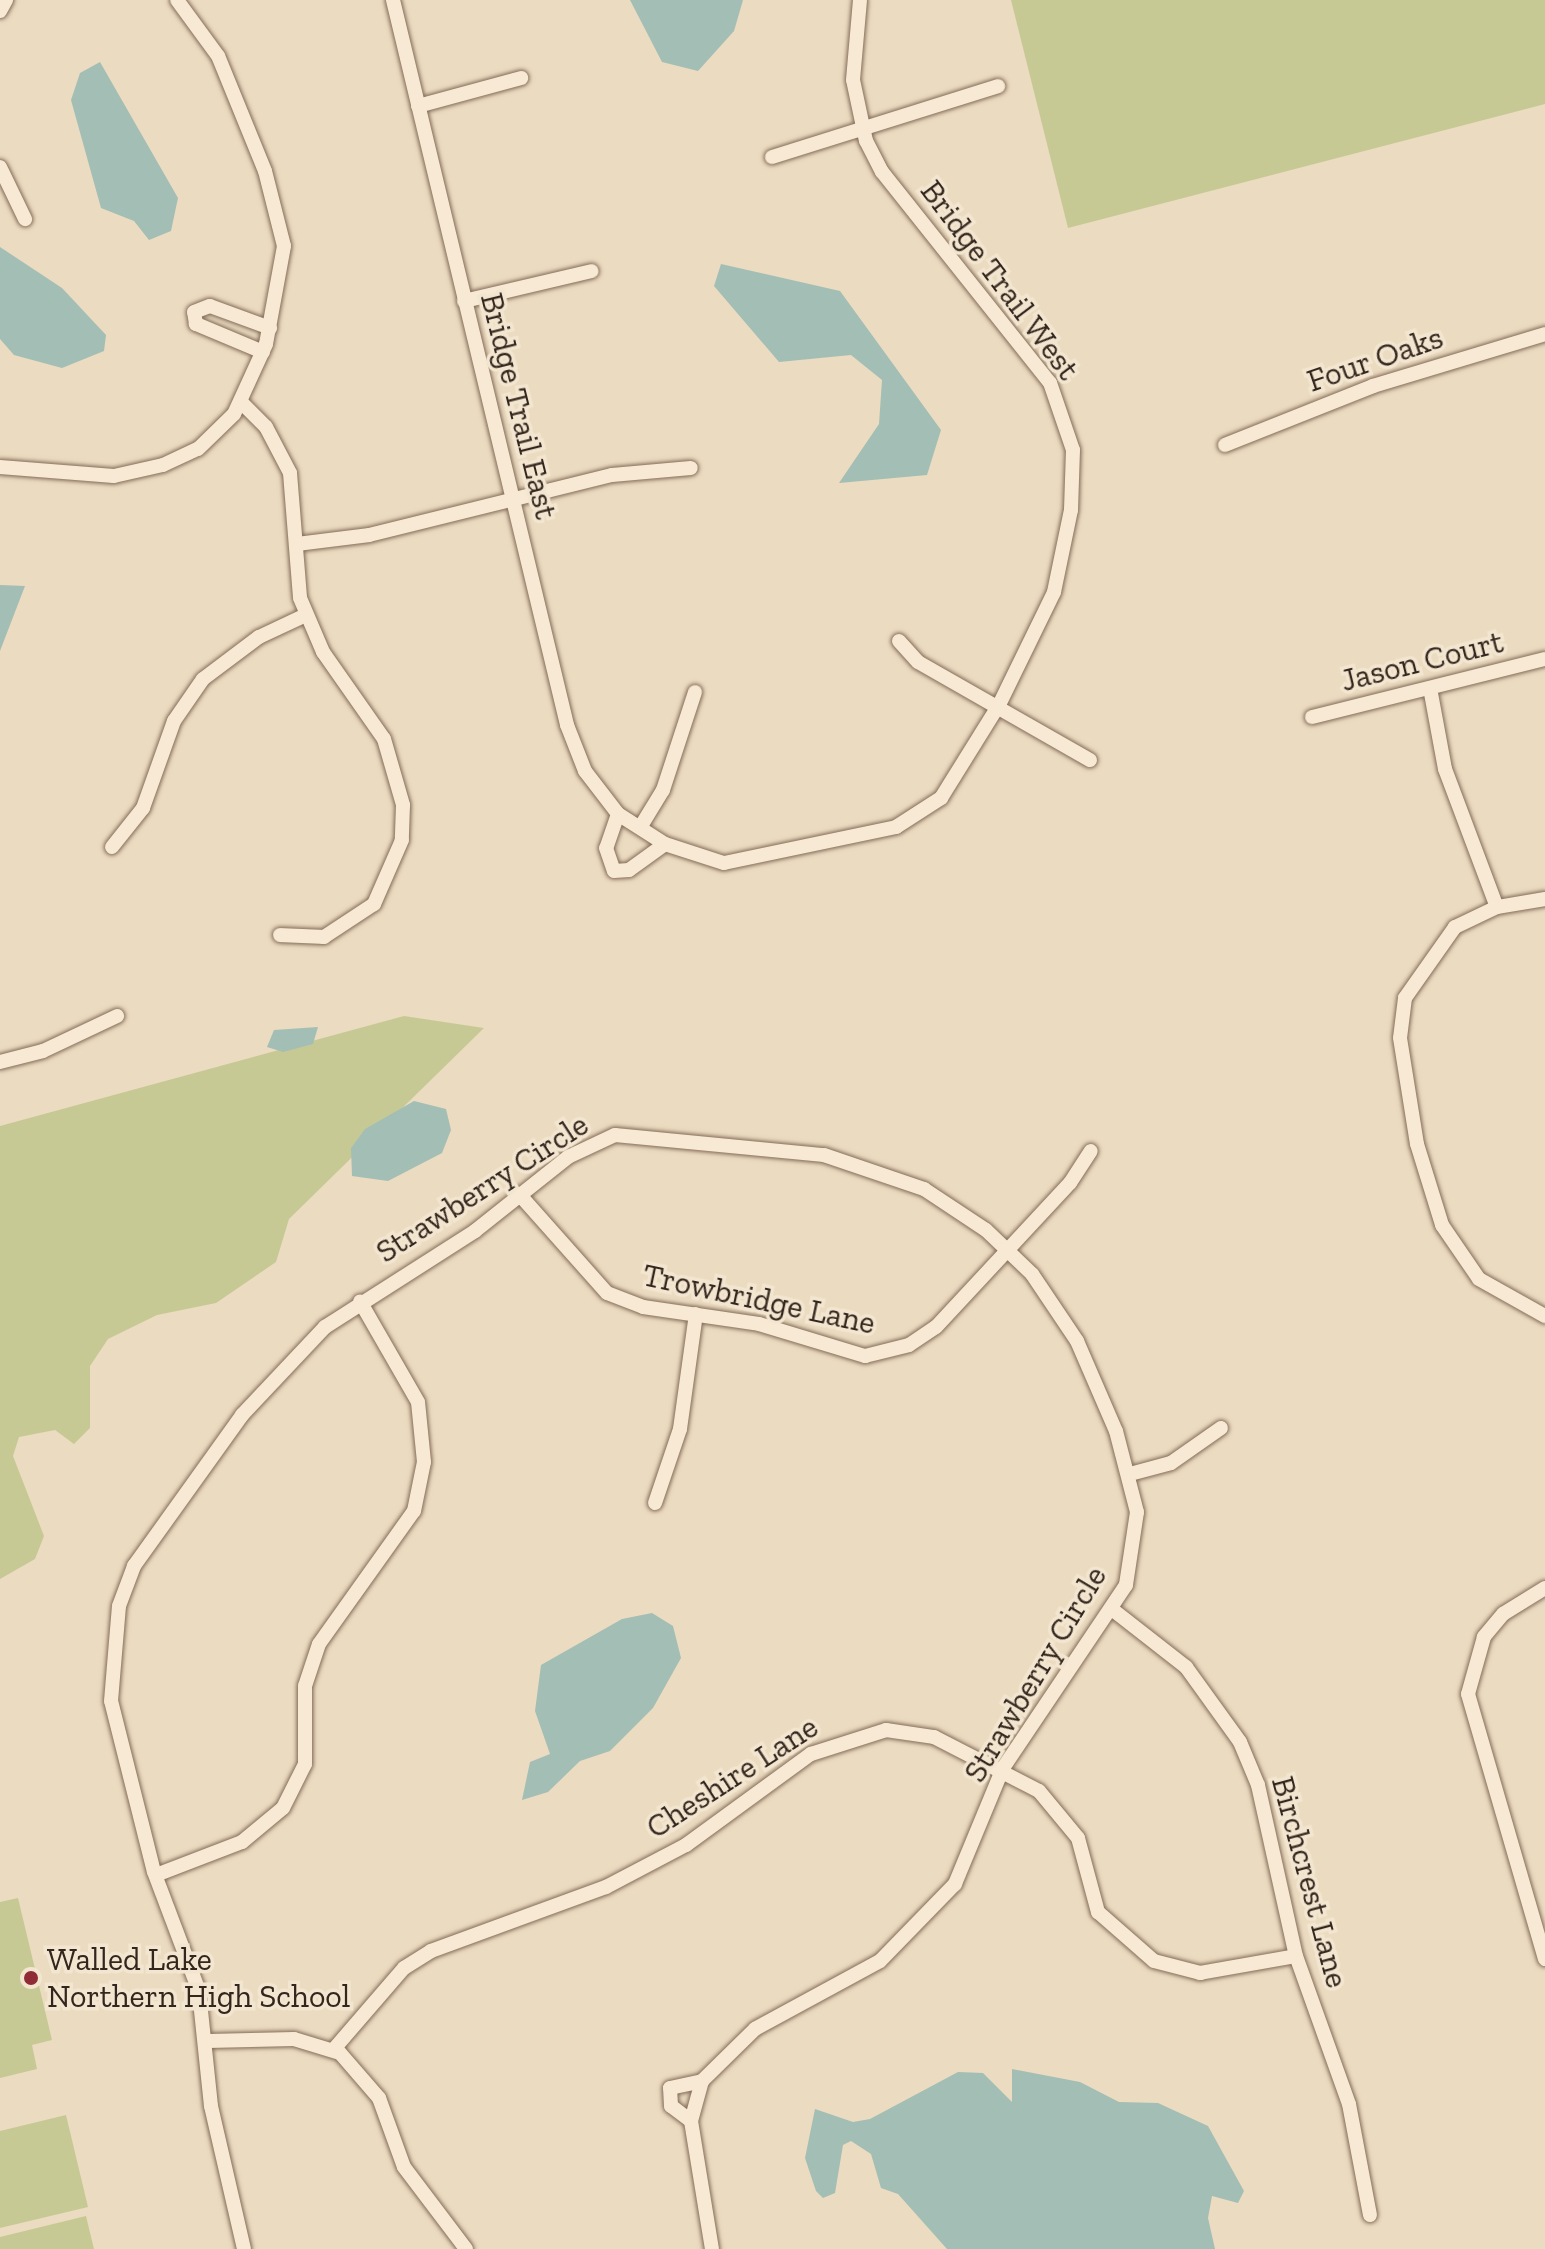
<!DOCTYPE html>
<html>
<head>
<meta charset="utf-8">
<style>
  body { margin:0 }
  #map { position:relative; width:1545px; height:2249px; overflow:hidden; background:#ebdbc0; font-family:"Zilla Slab",serif }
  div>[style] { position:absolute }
  .green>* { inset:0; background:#c7c995 }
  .water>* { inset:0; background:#a3beb4 }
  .roads { filter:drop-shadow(0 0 2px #846c59) drop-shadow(0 0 2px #846c59) }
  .minor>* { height:14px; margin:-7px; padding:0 7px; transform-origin:7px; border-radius:7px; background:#f7e9d3 }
  .dots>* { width:22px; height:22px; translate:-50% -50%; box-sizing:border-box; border:4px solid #f3e6d0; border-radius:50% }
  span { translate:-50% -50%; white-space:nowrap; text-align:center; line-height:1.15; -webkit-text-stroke:7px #f3e6d0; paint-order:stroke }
  .street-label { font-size:32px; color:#34261d }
  .poi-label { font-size:32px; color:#34261d }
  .left { translate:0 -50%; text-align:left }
</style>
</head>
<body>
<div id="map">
  <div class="green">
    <div style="clip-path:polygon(1011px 0,1545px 0,1545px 104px,1068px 228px)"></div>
    <div style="clip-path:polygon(404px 1016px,484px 1028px,289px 1219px,276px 1262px,216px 1303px,157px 1315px,108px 1339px,90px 1366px,90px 1428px,74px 1444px,55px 1430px,19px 1437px,13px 1456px,44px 1536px,35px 1559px,0 1579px,0 1126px)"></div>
    <div style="clip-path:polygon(18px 1898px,52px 2040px,32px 2045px,37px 2069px,0 2078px,0 1902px)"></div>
    <div style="clip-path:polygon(66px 2115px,88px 2207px,0 2228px,0 2131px)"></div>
    <div style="clip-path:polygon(86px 2216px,94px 2249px,0 2249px,0 2237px)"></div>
  </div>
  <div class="water">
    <div style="clip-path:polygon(630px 0,743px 0,734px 31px,698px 71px,662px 62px)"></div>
    <div style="clip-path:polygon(100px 62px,178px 198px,171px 231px,149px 240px,134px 221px,101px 208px,71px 100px,80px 73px)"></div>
    <div style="clip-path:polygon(0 247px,62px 288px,106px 335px,104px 351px,62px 368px,14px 355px,0 339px)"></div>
    <div style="clip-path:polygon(721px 264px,840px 291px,941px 430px,927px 475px,839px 483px,879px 424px,882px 380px,851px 355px,779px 362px,714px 286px)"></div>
    <div style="clip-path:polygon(0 585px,25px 586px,0 651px)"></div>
    <div style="clip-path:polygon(318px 1027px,313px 1044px,283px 1052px,267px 1047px,274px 1030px)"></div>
    <div style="clip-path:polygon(414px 1101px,446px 1109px,451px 1130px,442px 1153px,388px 1181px,352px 1176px,351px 1148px,365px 1129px)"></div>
    <div style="clip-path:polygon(652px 1613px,673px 1626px,681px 1658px,653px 1708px,610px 1751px,580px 1761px,548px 1792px,522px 1800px,530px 1762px,550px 1754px,535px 1711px,541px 1665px,622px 1619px)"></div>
    <div style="clip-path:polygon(1012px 2069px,1080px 2082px,1119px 2102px,1158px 2103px,1208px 2126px,1244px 2191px,1238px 2203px,1212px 2196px,1208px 2218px,1215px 2249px,947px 2249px,898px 2194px,881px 2188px,871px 2154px,851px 2141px,843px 2145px,835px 2193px,823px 2198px,816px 2191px,805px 2158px,815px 2109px,853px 2122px,870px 2119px,958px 2072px,983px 2073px,1012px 2102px)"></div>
  </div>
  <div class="roads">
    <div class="minor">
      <div style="left:393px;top:0;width:746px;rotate:76.5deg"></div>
      <div style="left:567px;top:725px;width:49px;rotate:68.6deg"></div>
      <div style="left:585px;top:771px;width:54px;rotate:52.5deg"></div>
      <div style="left:618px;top:814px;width:56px;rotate:32.6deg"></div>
      <div style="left:665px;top:844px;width:62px;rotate:17.9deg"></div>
      <div style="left:724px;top:863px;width:176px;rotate:-11.8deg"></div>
      <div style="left:896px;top:827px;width:54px;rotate:-32.8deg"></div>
      <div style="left:941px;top:798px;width:110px;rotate:-58.1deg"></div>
      <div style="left:999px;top:705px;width:126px;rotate:-64deg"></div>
      <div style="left:1054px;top:592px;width:84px;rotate:-78.3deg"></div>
      <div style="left:1071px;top:510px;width:60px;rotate:-88.1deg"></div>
      <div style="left:1073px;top:450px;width:71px;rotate:-108.9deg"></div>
      <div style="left:1050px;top:383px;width:270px;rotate:-128.5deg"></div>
      <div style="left:882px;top:172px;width:35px;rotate:-117deg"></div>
      <div style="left:866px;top:141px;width:62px;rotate:-102deg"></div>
      <div style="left:853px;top:80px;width:80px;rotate:-85deg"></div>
      <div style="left:0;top:11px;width:13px;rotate:-61deg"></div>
      <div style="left:418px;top:106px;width:107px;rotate:-15.2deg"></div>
      <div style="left:772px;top:157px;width:237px;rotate:-17.4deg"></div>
      <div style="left:0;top:167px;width:58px;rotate:64.3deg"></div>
      <div style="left:464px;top:301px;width:131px;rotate:-13.2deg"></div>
      <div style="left:263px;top:352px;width:73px;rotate:-157.3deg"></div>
      <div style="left:196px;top:324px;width:12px;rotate:-99deg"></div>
      <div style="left:194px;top:312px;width:17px;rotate:-21deg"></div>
      <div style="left:210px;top:306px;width:64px;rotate:20.1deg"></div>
      <div style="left:241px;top:402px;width:35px;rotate:45deg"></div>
      <div style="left:266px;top:427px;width:52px;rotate:62.4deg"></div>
      <div style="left:290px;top:473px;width:125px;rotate:85.4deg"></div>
      <div style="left:300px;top:598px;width:59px;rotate:66.9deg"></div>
      <div style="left:323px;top:652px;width:106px;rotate:55deg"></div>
      <div style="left:384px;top:739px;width:69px;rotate:73.9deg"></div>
      <div style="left:403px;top:805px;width:35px;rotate:92deg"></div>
      <div style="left:402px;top:840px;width:70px;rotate:113.6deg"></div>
      <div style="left:374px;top:904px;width:60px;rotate:146.6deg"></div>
      <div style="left:324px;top:937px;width:44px;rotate:-177.4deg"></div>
      <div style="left:1225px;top:445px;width:159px;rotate:-21.7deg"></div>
      <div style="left:1373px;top:386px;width:180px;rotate:-16.8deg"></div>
      <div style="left:0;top:467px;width:114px;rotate:4.5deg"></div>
      <div style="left:114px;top:476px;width:50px;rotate:-12.7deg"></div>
      <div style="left:163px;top:465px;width:38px;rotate:-25deg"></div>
      <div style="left:198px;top:449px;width:50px;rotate:-44.2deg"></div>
      <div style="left:234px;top:414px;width:77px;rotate:-65.4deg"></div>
      <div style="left:266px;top:344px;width:100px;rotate:-79.6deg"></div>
      <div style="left:284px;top:246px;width:77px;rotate:-104.2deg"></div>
      <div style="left:265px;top:171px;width:124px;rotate:-112.2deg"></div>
      <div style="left:218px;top:56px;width:69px;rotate:-126.2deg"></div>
      <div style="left:297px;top:544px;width:73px;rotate:-7.1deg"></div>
      <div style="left:369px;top:535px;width:250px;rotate:-13.9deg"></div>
      <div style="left:612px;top:475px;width:79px;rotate:-5.1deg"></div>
      <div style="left:899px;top:641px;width:28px;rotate:48deg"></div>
      <div style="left:918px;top:662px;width:198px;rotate:29.7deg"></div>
      <div style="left:1430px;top:688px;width:82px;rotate:79.5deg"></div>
      <div style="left:1445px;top:769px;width:147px;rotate:69.4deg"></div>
      <div style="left:1312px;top:717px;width:240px;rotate:-14deg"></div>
      <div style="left:618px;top:814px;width:36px;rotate:109deg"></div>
      <div style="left:606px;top:848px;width:24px;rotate:71deg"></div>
      <div style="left:614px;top:871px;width:15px;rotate:-4deg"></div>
      <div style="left:629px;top:870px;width:44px;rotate:-35.8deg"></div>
      <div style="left:641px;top:826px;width:42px;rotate:-58.6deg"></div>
      <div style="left:663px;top:790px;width:103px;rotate:-71.9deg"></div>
      <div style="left:112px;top:847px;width:50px;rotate:-51.5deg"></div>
      <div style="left:143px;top:808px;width:92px;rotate:-70.4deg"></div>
      <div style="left:174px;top:721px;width:51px;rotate:-55.4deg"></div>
      <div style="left:203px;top:679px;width:70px;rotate:-36.9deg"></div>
      <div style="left:259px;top:637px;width:52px;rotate:-25.1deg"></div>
      <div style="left:1545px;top:899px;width:49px;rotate:170.5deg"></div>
      <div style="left:1497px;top:907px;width:47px;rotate:154.5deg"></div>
      <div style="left:1455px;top:927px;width:87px;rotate:125.2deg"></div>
      <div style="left:1405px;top:998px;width:40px;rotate:97.1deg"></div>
      <div style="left:1400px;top:1038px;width:107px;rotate:80.9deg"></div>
      <div style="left:1417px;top:1144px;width:85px;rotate:72.8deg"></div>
      <div style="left:1442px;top:1225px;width:65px;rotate:55.6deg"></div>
      <div style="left:1479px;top:1279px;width:76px;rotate:29.3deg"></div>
      <div style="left:0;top:1062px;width:44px;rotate:-14.3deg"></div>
      <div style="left:43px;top:1051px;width:82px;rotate:-25.3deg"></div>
      <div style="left:519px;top:1194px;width:132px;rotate:48.4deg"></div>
      <div style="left:607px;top:1293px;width:39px;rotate:21deg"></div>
      <div style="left:643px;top:1307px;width:117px;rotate:8.3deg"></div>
      <div style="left:759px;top:1324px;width:111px;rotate:16.8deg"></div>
      <div style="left:865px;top:1356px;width:45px;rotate:-14deg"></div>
      <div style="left:909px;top:1345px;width:32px;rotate:-34deg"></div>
      <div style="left:936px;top:1327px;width:197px;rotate:-47.1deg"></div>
      <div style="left:1070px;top:1183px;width:38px;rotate:-57deg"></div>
      <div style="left:1130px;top:1474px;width:42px;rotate:-15deg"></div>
      <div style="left:1171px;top:1463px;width:61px;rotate:-35deg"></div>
      <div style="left:655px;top:1503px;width:78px;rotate:-71.3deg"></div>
      <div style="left:680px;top:1429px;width:116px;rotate:-82.1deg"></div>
      <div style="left:1545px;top:1588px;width:49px;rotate:148.2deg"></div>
      <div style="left:1503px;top:1614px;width:30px;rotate:130deg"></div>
      <div style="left:1484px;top:1637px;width:59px;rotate:105.7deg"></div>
      <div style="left:1468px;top:1694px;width:276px;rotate:73.8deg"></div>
      <div style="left:1113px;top:1610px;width:93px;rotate:38deg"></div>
      <div style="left:1186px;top:1667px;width:92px;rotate:54.2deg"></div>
      <div style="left:1240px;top:1742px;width:47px;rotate:67.3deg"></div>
      <div style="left:1258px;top:1785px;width:175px;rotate:77.5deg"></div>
      <div style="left:1296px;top:1956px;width:157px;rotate:70.3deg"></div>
      <div style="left:1349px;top:2104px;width:113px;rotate:79.3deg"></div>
      <div style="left:156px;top:1875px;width:92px;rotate:-21deg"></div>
      <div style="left:242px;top:1842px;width:53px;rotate:-39.7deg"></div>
      <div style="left:283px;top:1808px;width:49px;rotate:-63.4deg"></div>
      <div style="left:305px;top:1764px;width:78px;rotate:-90deg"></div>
      <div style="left:305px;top:1686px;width:44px;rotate:-71.6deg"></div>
      <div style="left:319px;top:1644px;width:163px;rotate:-54.5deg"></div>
      <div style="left:414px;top:1511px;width:50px;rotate:-78.5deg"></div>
      <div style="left:424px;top:1462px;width:60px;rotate:-95.7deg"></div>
      <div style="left:418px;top:1402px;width:116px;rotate:-119.9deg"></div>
      <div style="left:208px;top:2041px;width:86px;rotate:-1.3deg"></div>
      <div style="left:294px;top:2039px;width:48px;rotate:16.9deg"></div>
      <div style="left:340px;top:2053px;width:60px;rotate:49.1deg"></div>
      <div style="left:379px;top:2098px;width:73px;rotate:70.1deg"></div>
      <div style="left:404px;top:2167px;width:103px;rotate:52.9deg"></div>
      <div style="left:334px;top:2049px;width:107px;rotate:-49.2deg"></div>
      <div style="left:404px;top:1968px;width:32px;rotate:-32deg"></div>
      <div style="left:431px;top:1951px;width:186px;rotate:-20.1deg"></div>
      <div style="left:606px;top:1887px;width:90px;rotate:-27.7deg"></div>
      <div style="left:686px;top:1845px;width:155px;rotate:-36.1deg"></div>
      <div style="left:811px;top:1754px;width:79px;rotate:-17.7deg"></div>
      <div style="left:886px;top:1730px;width:49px;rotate:8.3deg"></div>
      <div style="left:934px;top:1737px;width:118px;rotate:27.2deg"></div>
      <div style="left:1039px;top:1791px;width:61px;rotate:50.3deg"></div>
      <div style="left:1078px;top:1838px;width:77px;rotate:74.9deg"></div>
      <div style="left:1098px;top:1912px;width:74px;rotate:41.2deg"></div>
      <div style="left:1154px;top:1961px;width:48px;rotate:14.6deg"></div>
      <div style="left:1200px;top:1973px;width:97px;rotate:-10deg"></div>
      <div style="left:691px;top:2121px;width:25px;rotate:-143deg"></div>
      <div style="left:671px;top:2106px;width:18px;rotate:-93deg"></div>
      <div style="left:670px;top:2088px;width:33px;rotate:-12deg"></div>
      <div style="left:244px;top:2249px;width:147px;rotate:-103deg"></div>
      <div style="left:211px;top:2106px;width:116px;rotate:-96deg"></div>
      <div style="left:199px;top:1991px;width:127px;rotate:-110.7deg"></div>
      <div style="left:154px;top:1872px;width:176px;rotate:-104.1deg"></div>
      <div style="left:111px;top:1701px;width:95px;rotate:-85.2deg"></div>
      <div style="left:119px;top:1606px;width:43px;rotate:-69.4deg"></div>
      <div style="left:134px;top:1566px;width:186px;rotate:-54.4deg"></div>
      <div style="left:242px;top:1415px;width:121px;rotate:-46.7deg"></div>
      <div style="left:325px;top:1327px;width:178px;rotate:-32.6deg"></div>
      <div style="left:475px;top:1231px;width:119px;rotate:-38.5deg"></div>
      <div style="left:568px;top:1157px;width:52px;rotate:-25.1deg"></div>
      <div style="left:615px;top:1135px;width:210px;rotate:5.5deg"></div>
      <div style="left:824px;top:1155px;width:106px;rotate:18.8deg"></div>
      <div style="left:924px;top:1189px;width:74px;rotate:33.5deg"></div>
      <div style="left:986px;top:1230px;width:64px;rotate:43.7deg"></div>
      <div style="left:1032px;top:1274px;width:81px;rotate:56.1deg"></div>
      <div style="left:1077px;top:1341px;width:98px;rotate:66.6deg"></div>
      <div style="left:1116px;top:1431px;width:84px;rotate:75.5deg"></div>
      <div style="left:1137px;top:1512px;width:74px;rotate:98.6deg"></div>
      <div style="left:1126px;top:1585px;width:220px;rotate:123.9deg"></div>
      <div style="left:1003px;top:1768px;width:126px;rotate:112.5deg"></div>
      <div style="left:955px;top:1884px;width:107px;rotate:134.2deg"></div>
      <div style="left:880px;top:1961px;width:142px;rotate:151.5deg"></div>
      <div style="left:755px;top:2029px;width:74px;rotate:135.5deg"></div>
      <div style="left:702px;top:2081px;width:41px;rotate:105.4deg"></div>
      <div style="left:691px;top:2121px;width:130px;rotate:80.7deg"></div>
    </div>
  </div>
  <div class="dots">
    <div style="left:31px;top:1978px;background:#902c35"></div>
  </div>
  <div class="street-label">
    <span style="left:1000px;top:280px;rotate:53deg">Bridge Trail West</span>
    <span style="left:1375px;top:359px;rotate:-19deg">Four Oaks</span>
    <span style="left:519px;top:406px;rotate:76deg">Bridge Trail East</span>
    <span style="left:1422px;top:661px;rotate:-14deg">Jason Court</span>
    <span style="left:482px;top:1188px;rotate:-33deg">Strawberry Circle</span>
    <span style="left:759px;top:1299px;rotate:12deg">Trowbridge Lane</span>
    <span style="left:1035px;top:1674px;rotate:-59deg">Strawberry Circle</span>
    <span style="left:732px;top:1777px;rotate:-33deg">Cheshire Lane</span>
    <span style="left:1310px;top:1882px;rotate:75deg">Birchcrest Lane</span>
  </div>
  <div class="poi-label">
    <span class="left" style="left:47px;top:1978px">Walled Lake<br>Northern High School</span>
  </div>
</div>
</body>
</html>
